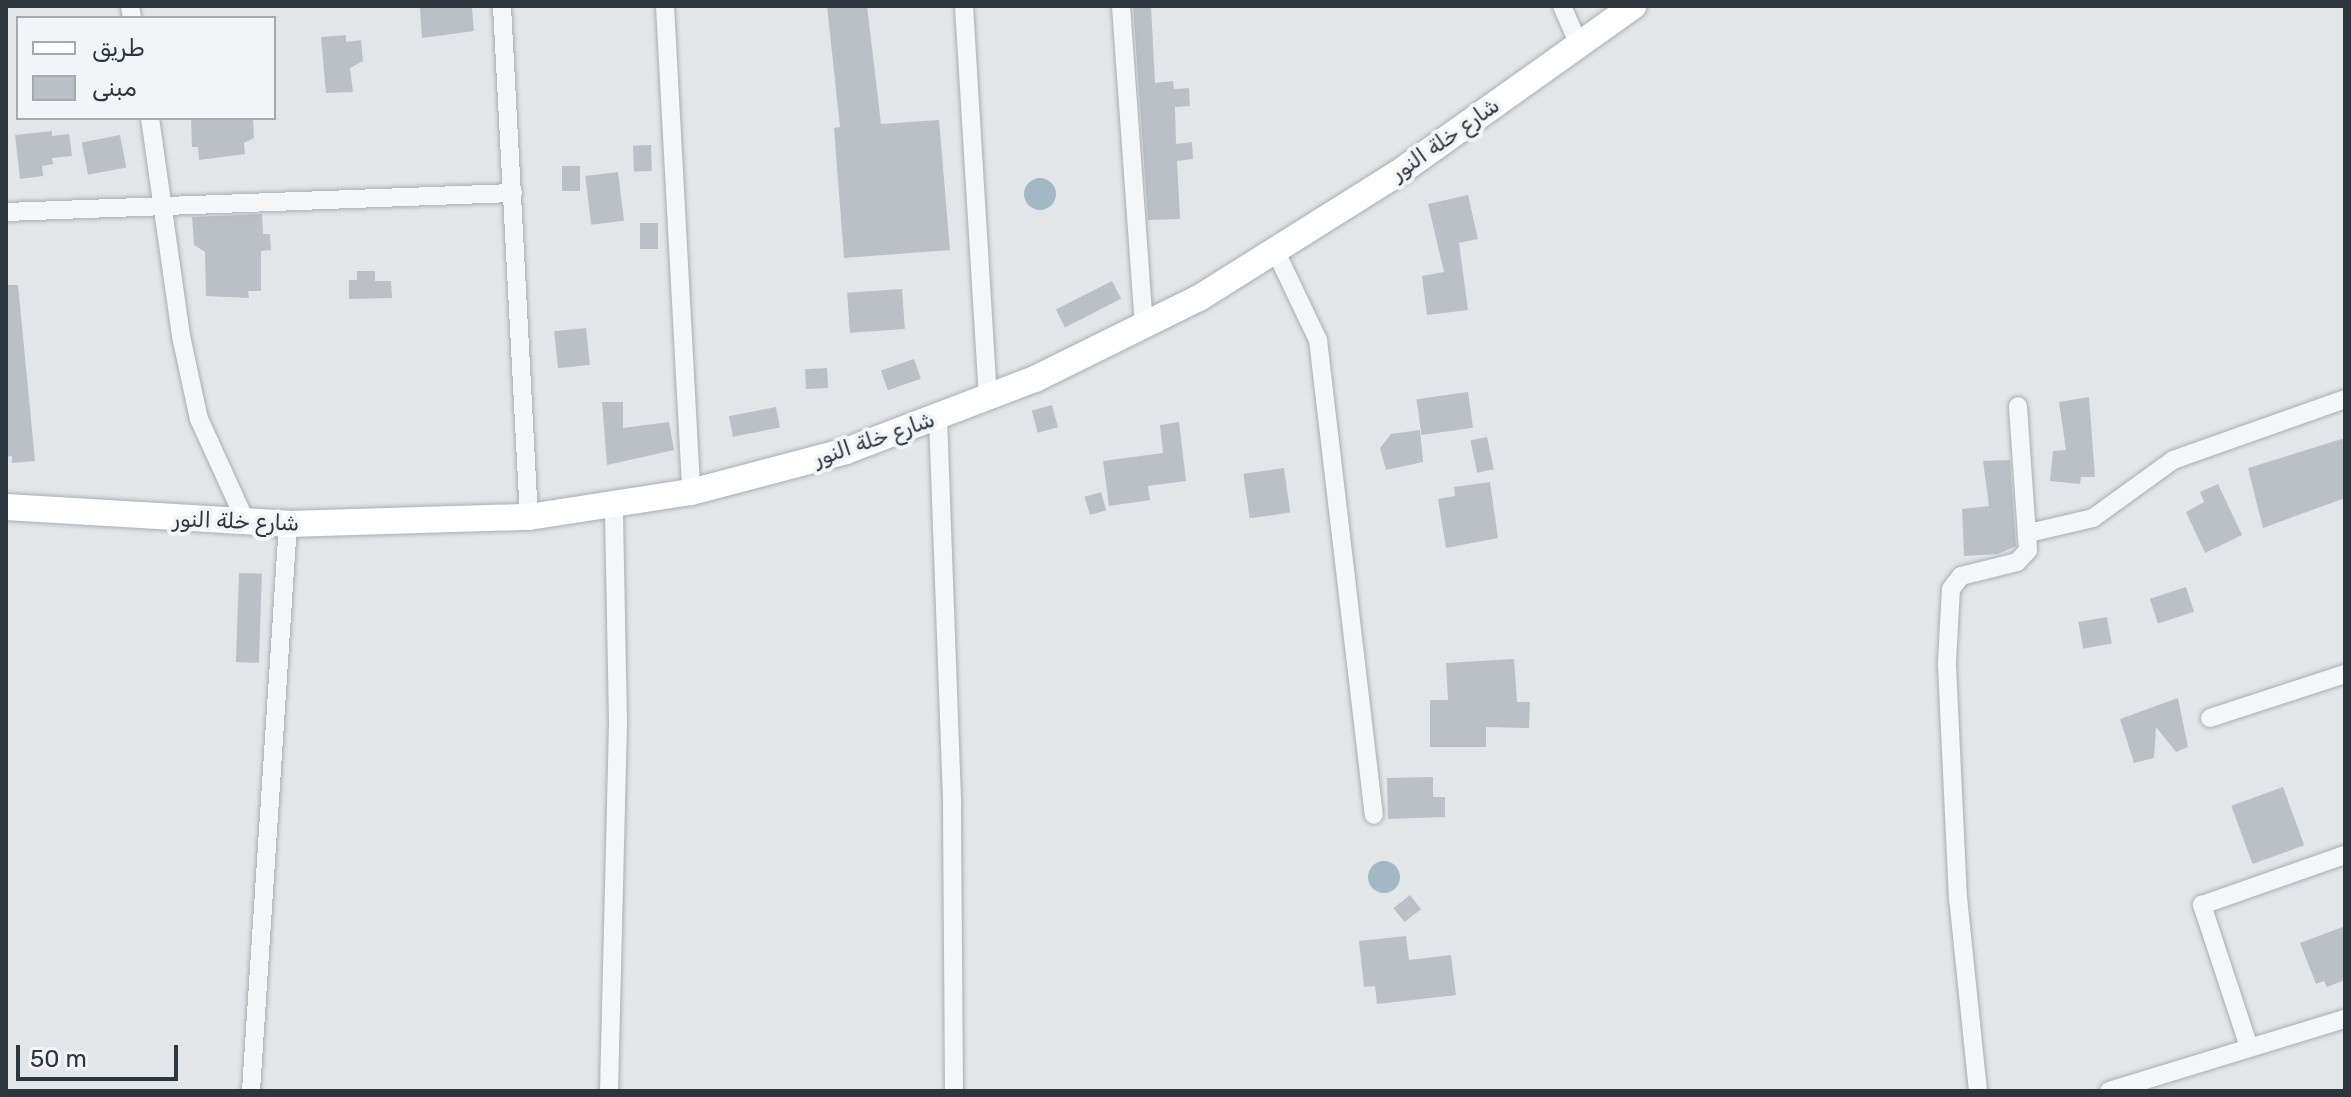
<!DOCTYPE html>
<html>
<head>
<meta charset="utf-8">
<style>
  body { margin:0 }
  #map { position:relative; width:2351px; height:1097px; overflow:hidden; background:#e3e6e9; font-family:Rubik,Cairo,sans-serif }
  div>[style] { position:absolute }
  .water>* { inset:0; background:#a2b8c5 }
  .round { border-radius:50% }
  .building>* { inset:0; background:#bac0c5; transform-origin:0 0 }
  .roads { filter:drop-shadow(0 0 2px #a8aeb3) drop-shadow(0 0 2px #a8aeb3) }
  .street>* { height:18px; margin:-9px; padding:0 9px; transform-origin:9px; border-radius:9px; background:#f5f6f8 }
  .secondary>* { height:26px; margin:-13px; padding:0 13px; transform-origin:13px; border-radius:13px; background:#fff }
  span { translate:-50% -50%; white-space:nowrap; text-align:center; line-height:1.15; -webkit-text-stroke:8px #f2f5f7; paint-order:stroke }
  .street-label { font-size:22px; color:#2c363f }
  .frame { position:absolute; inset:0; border:8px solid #2c363f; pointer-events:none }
  .legend { position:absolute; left:16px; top:16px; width:260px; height:104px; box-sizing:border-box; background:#f2f5f7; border:2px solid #a3a9ad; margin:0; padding:10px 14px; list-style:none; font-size:24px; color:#2c363f }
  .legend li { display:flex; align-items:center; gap:16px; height:40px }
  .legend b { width:40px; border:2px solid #a3a9ad }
  .scale { position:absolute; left:16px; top:1045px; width:162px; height:36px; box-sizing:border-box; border:4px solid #2c363f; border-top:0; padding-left:10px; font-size:24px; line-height:28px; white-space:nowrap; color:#2c363f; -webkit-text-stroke:6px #f2f5f7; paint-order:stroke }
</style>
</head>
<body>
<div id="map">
  <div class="water">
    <div class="round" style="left:1024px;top:178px;width:32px;height:32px"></div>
    <div class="round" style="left:1368px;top:861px;width:32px;height:32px"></div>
  </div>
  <div class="building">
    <div style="clip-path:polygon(420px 6px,472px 8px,474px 31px,422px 38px)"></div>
    <div style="clip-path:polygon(827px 6px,867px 6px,881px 124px,939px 120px,950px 250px,844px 258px,834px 128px,840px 127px)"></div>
    <div style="clip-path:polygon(1133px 6px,1151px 6px,1155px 83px,1173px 81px,1174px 89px,1189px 88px,1190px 106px,1175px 107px,1176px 144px,1192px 142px,1193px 159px,1177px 161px,1180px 219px,1148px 220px)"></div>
    <div style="clip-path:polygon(346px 35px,346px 42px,361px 40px,363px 61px,350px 68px,353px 92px,326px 93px,321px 37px)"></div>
    <div style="clip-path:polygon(191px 118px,253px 118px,254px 138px,244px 143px,245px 154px,199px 160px,198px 147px,192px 147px)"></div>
    <div style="clip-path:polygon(52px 131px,52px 136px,69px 134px,72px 156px,52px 158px,53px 164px,42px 166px,43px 176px,20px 179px,15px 135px)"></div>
    <div style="left:120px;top:135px;width:33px;height:39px;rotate:79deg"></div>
    <div style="left:651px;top:145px;width:26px;height:18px;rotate:88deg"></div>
    <div style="left:562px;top:166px;width:18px;height:25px"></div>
    <div style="left:618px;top:172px;width:49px;height:33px;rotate:83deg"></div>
    <div style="clip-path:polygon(1468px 195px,1478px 239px,1459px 243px,1468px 310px,1427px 315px,1422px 276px,1444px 272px,1428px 204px)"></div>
    <div style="clip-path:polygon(262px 214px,263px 234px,270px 234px,271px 250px,261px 251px,261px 291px,248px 291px,249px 298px,206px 296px,205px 252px,194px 245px,192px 217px)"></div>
    <div style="left:658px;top:223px;width:26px;height:18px;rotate:90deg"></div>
    <div style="clip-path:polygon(357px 271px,375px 271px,375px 281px,391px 281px,392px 298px,349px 299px,349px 280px,357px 280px)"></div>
    <div style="left:1112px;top:281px;width:20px;height:63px;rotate:63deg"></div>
    <div style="clip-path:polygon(6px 285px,18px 285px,35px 461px,12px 463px,12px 456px,6px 457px)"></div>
    <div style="left:902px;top:289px;width:40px;height:55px;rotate:86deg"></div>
    <div style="left:586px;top:328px;width:37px;height:32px;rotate:84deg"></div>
    <div style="left:914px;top:359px;width:21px;height:35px;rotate:71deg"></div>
    <div style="left:827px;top:368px;width:20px;height:22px;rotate:87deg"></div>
    <div style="left:1468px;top:392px;width:36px;height:52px;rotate:82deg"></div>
    <div style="clip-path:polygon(2089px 397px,2095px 477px,2081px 477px,2080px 484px,2050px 481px,2053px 451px,2066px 450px,2059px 402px)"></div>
    <div style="clip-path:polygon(602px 402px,623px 402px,623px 428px,669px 422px,674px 450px,607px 465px)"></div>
    <div style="left:1052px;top:405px;width:23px;height:21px;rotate:75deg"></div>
    <div style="left:776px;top:407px;width:21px;height:48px;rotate:79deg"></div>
    <div style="clip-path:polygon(1179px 422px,1186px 481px,1148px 486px,1150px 500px,1109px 506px,1103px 461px,1163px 453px,1160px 425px)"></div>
    <div style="clip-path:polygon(1420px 430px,1423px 462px,1386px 470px,1380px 448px,1391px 434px)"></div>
    <div style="left:1487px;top:437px;width:33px;height:17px;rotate:78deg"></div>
    <div style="clip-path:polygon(2345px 438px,2345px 498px,2263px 528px,2248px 468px)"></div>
    <div style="clip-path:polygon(2010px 460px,2016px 546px,1998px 554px,1964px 556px,1962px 509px,1989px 506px,1983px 461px)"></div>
    <div style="left:1284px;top:468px;width:45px;height:41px;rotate:82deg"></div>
    <div style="clip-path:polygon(1490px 482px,1498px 538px,1446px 548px,1438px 499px,1455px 496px,1454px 487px)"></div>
    <div style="clip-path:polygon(2218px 484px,2242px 535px,2205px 553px,2186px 512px,2204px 502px,2200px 492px)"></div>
    <div style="left:1101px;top:492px;width:19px;height:17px;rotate:74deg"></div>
    <div style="left:239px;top:573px;width:23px;height:89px;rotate:2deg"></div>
    <div style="left:2186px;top:587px;width:26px;height:38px;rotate:72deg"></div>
    <div style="left:2107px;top:617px;width:27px;height:29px;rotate:80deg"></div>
    <div style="clip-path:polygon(1514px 659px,1517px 702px,1530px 702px,1529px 728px,1486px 727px,1486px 747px,1430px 747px,1430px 700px,1448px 700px,1446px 663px)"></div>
    <div style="clip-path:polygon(2178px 698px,2188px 747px,2176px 752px,2156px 727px,2154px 758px,2134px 763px,2120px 719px)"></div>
    <div style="clip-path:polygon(1433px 777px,1433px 797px,1445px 797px,1445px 817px,1388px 819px,1387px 778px)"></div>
    <div style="left:2283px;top:787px;width:62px;height:55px;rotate:70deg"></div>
    <div style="left:1410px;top:895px;width:18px;height:21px;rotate:52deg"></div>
    <div style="clip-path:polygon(2345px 926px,2345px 980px,2327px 987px,2324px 981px,2316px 984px,2300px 943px)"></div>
    <div style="clip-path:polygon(1406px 936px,1409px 960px,1451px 955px,1456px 995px,1377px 1004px,1375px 986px,1364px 987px,1359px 941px)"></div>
  </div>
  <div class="roads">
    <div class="street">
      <div style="left:130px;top:6px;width:12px;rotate:81deg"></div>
      <div style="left:502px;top:6px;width:512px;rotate:86.98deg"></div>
      <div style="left:665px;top:6px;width:487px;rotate:86.9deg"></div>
      <div style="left:964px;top:6px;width:393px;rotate:86.5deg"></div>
      <div style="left:1121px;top:6px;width:322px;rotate:85.9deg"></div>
      <div style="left:1562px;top:6px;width:43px;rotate:66.4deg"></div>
      <div style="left:150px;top:118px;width:220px;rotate:81.9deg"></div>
      <div style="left:181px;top:336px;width:85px;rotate:77.8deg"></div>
      <div style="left:199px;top:419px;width:113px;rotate:65.5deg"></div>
      <div style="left:6px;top:212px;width:507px;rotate:-2.15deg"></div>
      <div style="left:1276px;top:252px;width:98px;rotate:64.5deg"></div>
      <div style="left:1318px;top:340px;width:478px;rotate:83.3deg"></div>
      <div style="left:938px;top:418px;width:389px;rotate:87.9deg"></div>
      <div style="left:952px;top:807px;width:284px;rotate:89.6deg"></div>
      <div style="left:2029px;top:533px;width:66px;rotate:-13.2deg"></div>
      <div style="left:2093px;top:518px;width:99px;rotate:-35.9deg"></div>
      <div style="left:2173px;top:460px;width:182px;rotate:-19.5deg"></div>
      <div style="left:2210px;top:718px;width:142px;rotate:-18.1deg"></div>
      <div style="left:2249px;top:1047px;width:150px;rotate:-108.3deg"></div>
      <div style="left:2202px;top:905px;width:151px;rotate:-19.3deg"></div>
      <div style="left:251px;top:1091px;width:568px;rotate:-86.27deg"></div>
      <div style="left:609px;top:1091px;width:369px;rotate:-88.6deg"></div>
      <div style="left:618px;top:722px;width:217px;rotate:-91.1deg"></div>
      <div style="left:1978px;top:1091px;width:193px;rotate:-95.9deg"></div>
      <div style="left:1958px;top:899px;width:237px;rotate:-92.7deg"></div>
      <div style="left:1947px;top:662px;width:73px;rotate:-86.9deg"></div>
      <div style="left:1951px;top:589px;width:16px;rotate:-52deg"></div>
      <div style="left:1961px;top:576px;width:58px;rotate:-14deg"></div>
      <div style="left:2017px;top:562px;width:16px;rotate:-47deg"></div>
      <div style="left:2028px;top:550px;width:144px;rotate:-94deg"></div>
      <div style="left:2109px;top:1091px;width:247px;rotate:-17deg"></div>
    </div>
    <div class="secondary">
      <div style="left:6px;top:507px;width:283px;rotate:3.4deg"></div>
      <div style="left:288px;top:524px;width:241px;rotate:-1.7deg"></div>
      <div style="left:529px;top:517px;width:164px;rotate:-8.8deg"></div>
      <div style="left:691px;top:492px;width:160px;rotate:-14.8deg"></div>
      <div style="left:846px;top:451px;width:202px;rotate:-20.9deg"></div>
      <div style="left:1035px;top:379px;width:183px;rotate:-26.3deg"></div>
      <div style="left:1199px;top:298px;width:234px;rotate:-32.1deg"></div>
      <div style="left:1397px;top:174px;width:290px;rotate:-35.4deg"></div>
    </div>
  </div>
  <div class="street-label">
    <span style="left:1445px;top:139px;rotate:-35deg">شارع خلة النور</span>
    <span style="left:874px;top:439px;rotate:-19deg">شارع خلة النور</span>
    <span style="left:236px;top:521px;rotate:2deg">شارع خلة النور</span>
  </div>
  <div class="frame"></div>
  <ul class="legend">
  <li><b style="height:10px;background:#fff"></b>طريق</li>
  <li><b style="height:22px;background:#bac0c5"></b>مبنى</li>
  </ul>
  <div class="scale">50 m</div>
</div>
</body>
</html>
